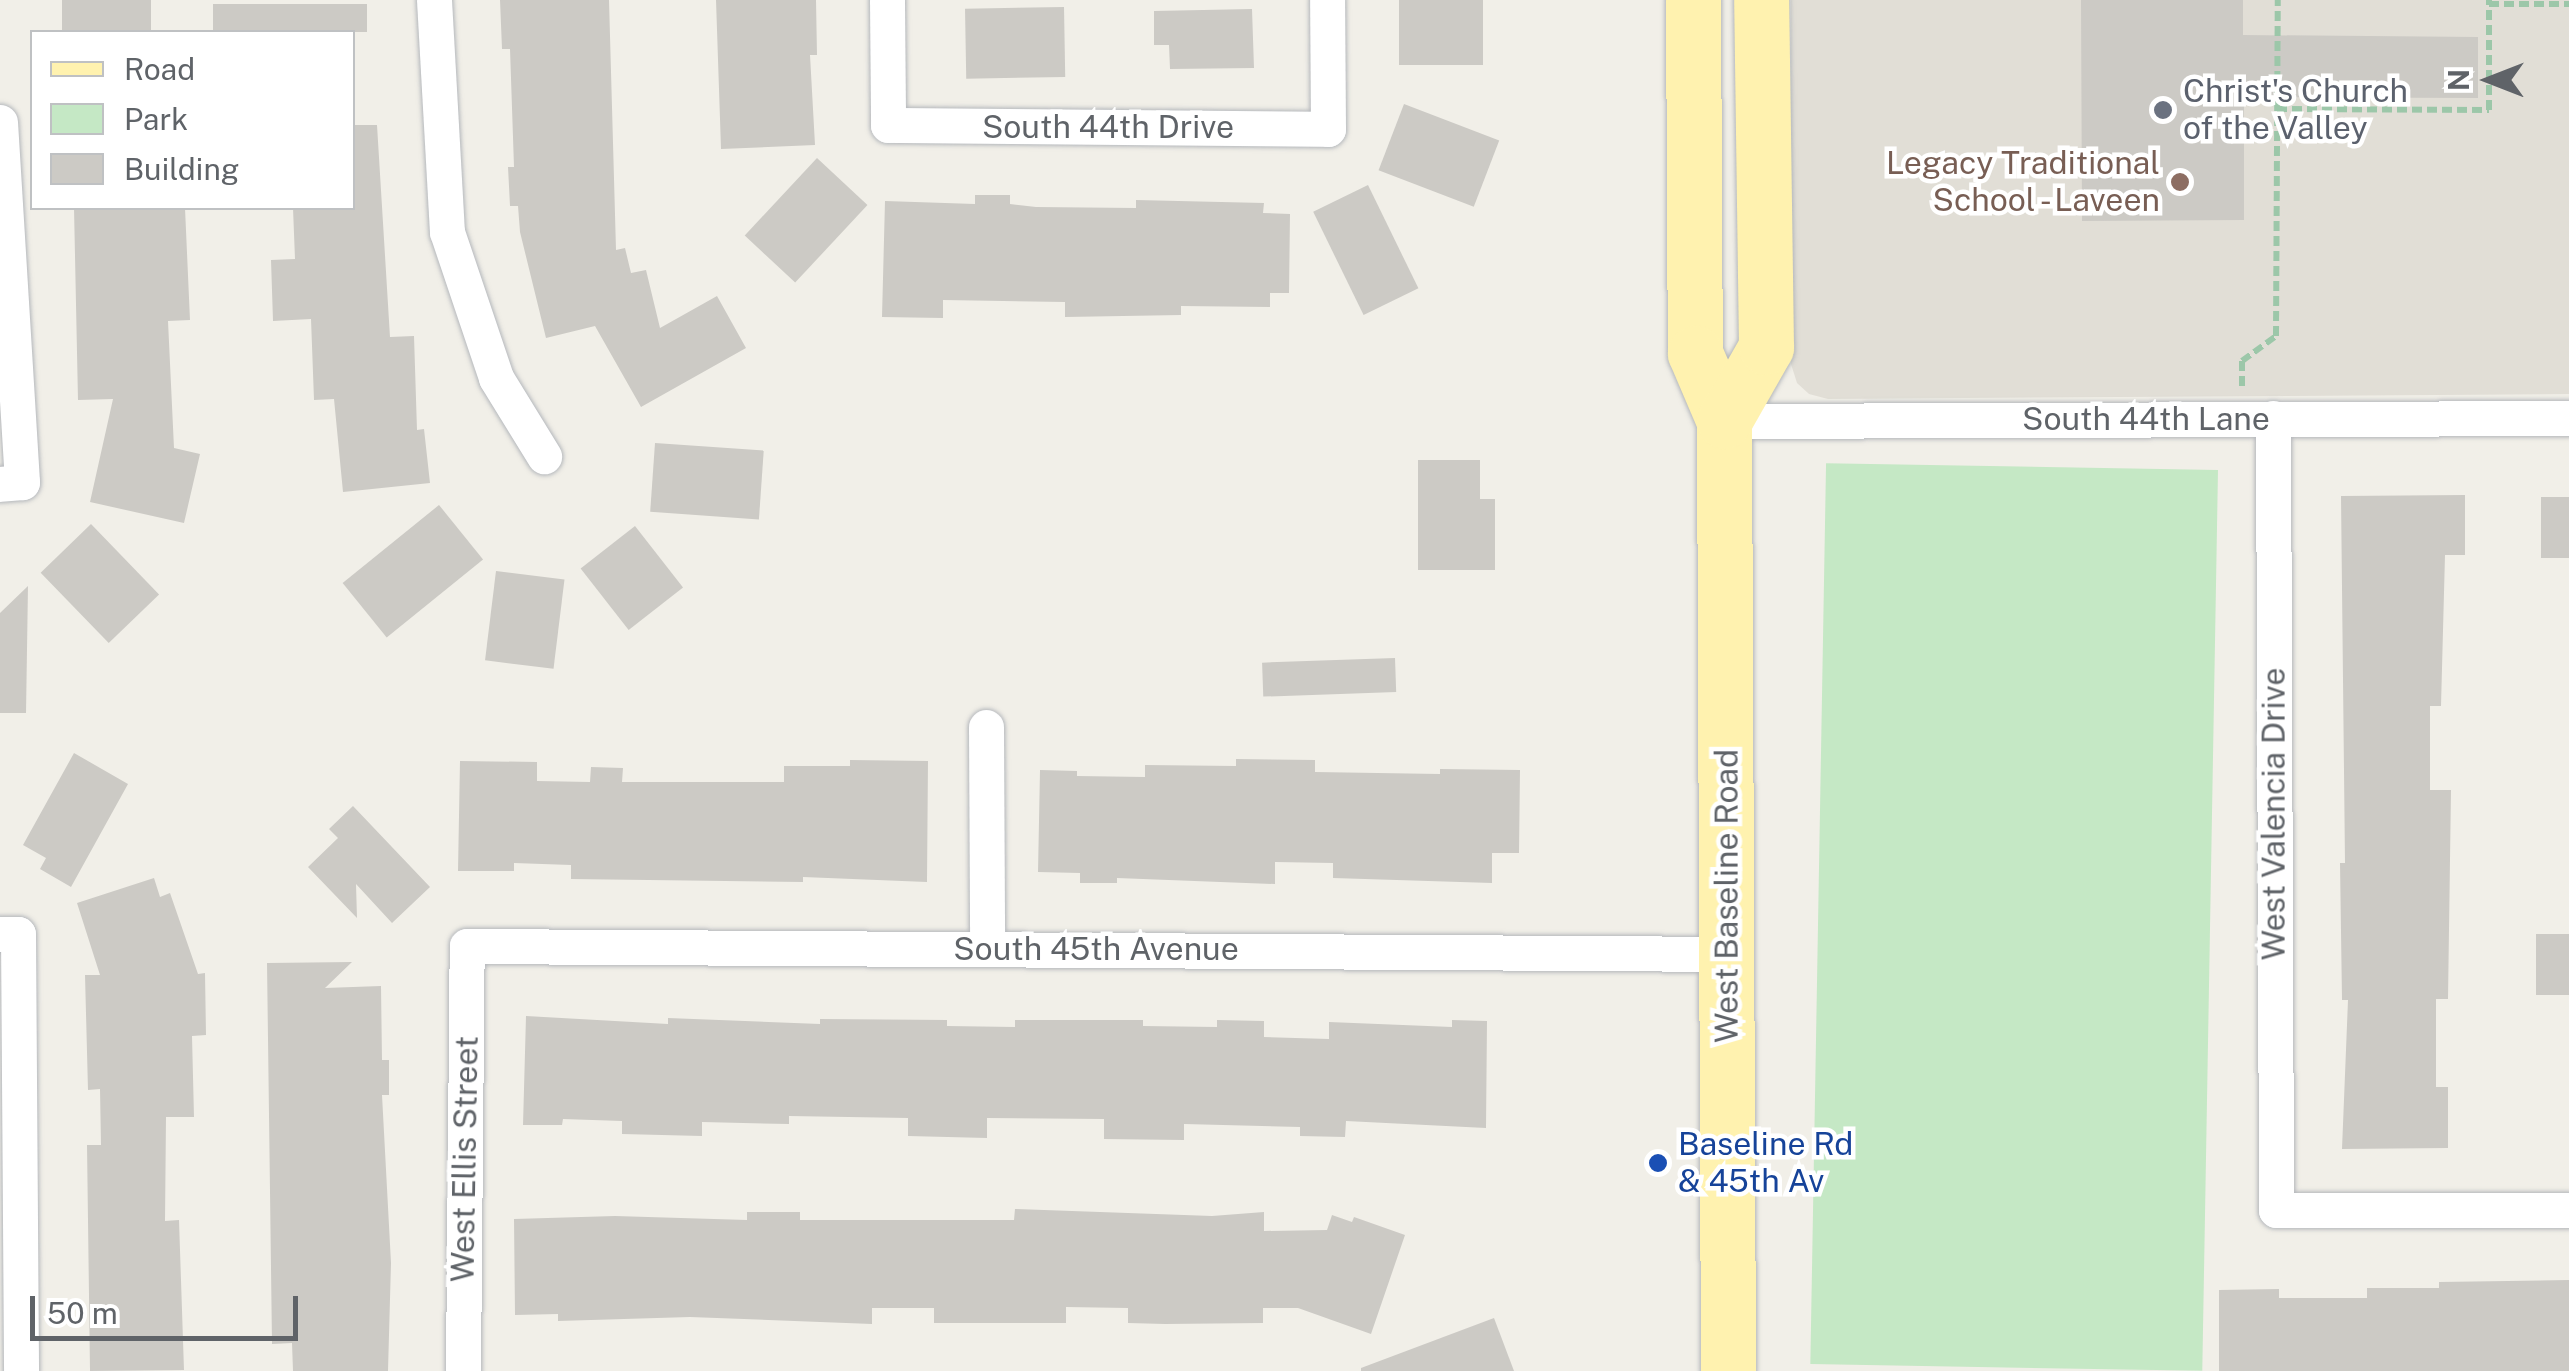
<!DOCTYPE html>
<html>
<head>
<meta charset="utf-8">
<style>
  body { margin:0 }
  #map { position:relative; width:2569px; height:1371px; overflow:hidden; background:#f1efe8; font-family:"Public Sans",sans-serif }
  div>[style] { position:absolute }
  .education>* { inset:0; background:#e1ded6 }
  .green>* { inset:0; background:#c5e8c5; transform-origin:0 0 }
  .building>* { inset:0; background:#cccac5; transform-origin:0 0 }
  .path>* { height:6px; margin-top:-3px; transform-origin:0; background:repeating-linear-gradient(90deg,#9cc7a9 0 10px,transparent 0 15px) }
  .roads { filter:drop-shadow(0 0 2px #b5b8bc) drop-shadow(0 0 2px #b5b8bc) }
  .street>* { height:35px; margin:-17.5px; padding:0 17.5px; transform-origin:17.5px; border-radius:17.5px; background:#fff }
  .primary>* { height:55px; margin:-27.5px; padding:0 27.5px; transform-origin:27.5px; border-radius:27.5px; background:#fff2af }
  .dots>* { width:28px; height:28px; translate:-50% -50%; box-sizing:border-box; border:5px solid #fff; border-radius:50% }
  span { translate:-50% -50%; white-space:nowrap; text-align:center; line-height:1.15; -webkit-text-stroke:9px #fff; paint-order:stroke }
  .worship-label { font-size:32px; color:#5b616d }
  .left { translate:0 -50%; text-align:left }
  .street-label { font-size:32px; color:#5f6368 }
  .education-label { font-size:32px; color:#785e54 }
  .right { translate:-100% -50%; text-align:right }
  .transit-label { font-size:32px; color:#164399 }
  .legend { position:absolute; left:30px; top:30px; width:325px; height:180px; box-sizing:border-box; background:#fff; border:2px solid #bfc1c3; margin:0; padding:12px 18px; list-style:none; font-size:30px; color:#5f6368 }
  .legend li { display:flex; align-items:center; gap:20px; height:50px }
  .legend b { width:50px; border:2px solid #bfc1c3 }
  .north { position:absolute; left:2439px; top:30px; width:100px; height:100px; -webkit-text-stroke:8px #fff; paint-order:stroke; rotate:270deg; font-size:28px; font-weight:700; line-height:40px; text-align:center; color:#5f6368 }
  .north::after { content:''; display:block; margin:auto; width:35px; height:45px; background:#5f6368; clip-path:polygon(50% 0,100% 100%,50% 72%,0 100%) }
  .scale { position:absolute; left:30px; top:1296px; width:268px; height:45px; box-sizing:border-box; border:5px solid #5f6368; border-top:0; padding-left:12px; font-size:30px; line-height:35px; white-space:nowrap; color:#5f6368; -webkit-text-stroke:8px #fff; paint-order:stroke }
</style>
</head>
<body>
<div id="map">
  <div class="education">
    <div style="clip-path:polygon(1791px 0,2569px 0,2569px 394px,1828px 399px,1809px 394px,1797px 383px,1791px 364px)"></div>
  </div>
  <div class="green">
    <div style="left:2218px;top:470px;width:901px;height:392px;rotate:91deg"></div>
  </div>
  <div class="building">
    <div style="left:62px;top:0;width:89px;height:32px"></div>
    <div style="clip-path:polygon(500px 0,609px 0,616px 250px,625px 248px,631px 273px,646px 270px,660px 328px,717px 296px,746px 348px,641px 407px,595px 326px,546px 338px,520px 232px,518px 206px,510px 206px,508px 167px,514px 167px,510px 49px,502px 49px)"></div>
    <div style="clip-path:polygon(716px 0,816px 0,817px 55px,810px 55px,815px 145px,721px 149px)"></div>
    <div style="left:1399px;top:0;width:84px;height:65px"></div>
    <div style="clip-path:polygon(2081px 0,2243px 0,2243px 35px,2478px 37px,2478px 98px,2244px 97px,2244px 220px,2082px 221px)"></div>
    <div style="left:367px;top:4px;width:28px;height:154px;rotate:90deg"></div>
    <div style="left:1064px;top:7px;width:70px;height:99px;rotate:89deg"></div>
    <div style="clip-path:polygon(1252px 9px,1254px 68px,1170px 69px,1169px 45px,1154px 45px,1154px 11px)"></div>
    <div style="left:1404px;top:104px;width:102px;height:71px;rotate:21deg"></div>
    <div style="clip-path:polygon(352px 125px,377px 125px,390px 337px,414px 336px,417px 430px,424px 429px,430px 483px,343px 492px,334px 399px,314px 400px,311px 319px,273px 321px,271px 260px,295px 259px,293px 208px,352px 208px)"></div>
    <div style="left:817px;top:158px;width:69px;height:106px;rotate:43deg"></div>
    <div style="left:1368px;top:185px;width:115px;height:61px;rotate:64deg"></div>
    <div style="clip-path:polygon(975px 195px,1010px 195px,1010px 204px,1036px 207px,1136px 208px,1136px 200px,1264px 203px,1263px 213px,1290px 214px,1289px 293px,1270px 293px,1270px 307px,1181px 306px,1181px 315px,1065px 317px,1065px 302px,943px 300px,943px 318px,882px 317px,885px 201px,975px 204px)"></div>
    <div style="clip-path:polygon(74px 208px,185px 208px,190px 320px,168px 321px,174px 448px,200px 454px,184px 523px,90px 502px,113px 399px,78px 400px)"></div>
    <div style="left:655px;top:443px;width:109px;height:69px;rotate:4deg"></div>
    <div style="clip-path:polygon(1418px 460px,1480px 460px,1480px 499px,1495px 499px,1495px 570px,1418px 570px)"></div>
    <div style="clip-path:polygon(2465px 495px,2465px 555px,2445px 555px,2441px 706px,2430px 706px,2430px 790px,2451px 790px,2448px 999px,2436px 999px,2436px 1087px,2448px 1087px,2448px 1148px,2342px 1149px,2348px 1000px,2342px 1000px,2340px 863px,2345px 863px,2341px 496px)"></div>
    <div style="left:2541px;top:497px;width:28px;height:61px"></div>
    <div style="left:439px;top:505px;width:70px;height:124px;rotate:51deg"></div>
    <div style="left:91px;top:524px;width:98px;height:70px;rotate:46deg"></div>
    <div style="left:635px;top:526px;width:78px;height:69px;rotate:52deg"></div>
    <div style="left:496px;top:571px;width:69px;height:90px;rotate:7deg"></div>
    <div style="clip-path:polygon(28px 586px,26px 713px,0 713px,0 613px)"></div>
    <div style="left:1395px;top:658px;width:34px;height:133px;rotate:88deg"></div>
    <div style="clip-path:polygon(74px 753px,128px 784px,71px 887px,40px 869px,46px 858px,23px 845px)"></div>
    <div style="clip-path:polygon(1236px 759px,1315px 760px,1315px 772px,1440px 774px,1440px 769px,1520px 770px,1519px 853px,1492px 853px,1492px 883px,1333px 878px,1333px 863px,1275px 862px,1275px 884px,1117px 878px,1117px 883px,1080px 883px,1080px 873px,1038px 872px,1040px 770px,1077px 771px,1077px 776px,1145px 777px,1145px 765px,1236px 766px)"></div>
    <div style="clip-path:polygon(850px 760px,928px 761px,927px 882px,803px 877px,803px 882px,571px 879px,571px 865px,514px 863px,514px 871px,458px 871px,460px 761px,537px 762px,537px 781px,590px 782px,591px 767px,623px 768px,622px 782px,784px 782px,784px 766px,850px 766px)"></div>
    <div style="clip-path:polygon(353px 806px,430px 887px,392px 923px,356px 884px,357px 918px,308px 867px,338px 838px,329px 829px)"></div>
    <div style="clip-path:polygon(154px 878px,160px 897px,170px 893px,198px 974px,205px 973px,206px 1035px,192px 1036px,194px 1117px,166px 1117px,165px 1221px,179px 1220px,184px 1370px,90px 1371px,87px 1145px,101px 1145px,100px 1089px,88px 1090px,85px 975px,100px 975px,77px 903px)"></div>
    <div style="left:2536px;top:934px;width:33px;height:61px"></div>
    <div style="clip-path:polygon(352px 962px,325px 988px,381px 986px,382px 1060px,389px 1060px,389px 1095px,382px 1095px,391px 1263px,388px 1371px,293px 1371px,292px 1343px,272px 1344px,267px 963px)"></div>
    <div style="clip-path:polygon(526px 1016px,668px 1024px,668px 1018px,820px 1024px,820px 1019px,947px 1020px,947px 1026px,1015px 1027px,1015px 1020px,1143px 1020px,1143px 1026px,1217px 1027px,1217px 1020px,1264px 1021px,1264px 1037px,1329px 1039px,1329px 1022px,1452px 1027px,1452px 1020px,1487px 1021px,1486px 1128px,1346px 1121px,1345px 1137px,1300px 1136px,1300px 1127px,1184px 1124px,1184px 1140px,1104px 1139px,1104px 1119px,987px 1118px,987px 1138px,908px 1136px,908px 1118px,789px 1116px,789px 1124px,702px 1122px,702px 1136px,622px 1134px,622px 1121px,563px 1119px,562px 1125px,523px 1125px)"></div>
    <div style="clip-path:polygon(1015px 1209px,1212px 1216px,1264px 1212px,1264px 1231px,1327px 1230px,1332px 1215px,1352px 1222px,1354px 1217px,1405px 1235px,1371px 1334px,1298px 1308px,1263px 1308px,1263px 1323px,1165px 1324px,1128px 1323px,1128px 1308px,1066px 1307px,1066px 1323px,934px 1323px,934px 1308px,872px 1308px,872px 1324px,690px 1317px,558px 1321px,558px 1314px,515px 1315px,514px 1219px,615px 1216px,747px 1220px,747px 1212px,800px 1212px,800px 1220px,1014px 1220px)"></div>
    <div style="clip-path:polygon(2569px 1280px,2569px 1371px,2219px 1371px,2219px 1290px,2279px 1289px,2279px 1298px,2367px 1298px,2367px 1288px,2439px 1288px,2439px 1282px)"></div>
    <div style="clip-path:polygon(1494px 1318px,1514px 1371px,1361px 1371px,1361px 1368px)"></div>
  </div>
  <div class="path">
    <div style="left:2489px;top:4px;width:80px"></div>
    <div style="left:2277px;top:109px;width:212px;rotate:0.3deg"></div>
    <div style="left:2489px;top:110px;width:110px;rotate:-90deg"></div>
    <div style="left:2242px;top:386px;width:25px;rotate:-90deg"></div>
    <div style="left:2242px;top:361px;width:42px;rotate:-36.3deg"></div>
    <div style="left:2276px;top:336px;width:336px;rotate:-89.7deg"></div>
  </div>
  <div class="roads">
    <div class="street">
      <div style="left:434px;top:0;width:232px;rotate:86.8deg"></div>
      <div style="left:447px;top:232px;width:154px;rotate:71.4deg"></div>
      <div style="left:496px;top:378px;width:92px;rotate:58.4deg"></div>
      <div style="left:887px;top:0;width:125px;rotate:89.5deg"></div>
      <div style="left:888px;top:125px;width:440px;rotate:0.5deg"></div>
      <div style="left:1328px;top:129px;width:129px;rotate:-90.4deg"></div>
      <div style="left:0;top:122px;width:361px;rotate:86.5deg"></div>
      <div style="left:22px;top:482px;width:22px;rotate:175deg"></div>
      <div style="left:2273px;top:418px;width:792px;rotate:89.78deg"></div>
      <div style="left:2276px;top:1210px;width:293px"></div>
      <div style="left:1724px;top:421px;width:845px;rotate:-0.2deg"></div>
      <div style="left:986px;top:727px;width:220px;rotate:89.7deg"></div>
      <div style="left:0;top:934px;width:18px"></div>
      <div style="left:18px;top:934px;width:437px;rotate:89.6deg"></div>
      <div style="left:463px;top:1371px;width:425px;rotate:-89.5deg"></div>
      <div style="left:467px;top:946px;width:1259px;rotate:0.36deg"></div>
    </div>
    <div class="primary">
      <div style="left:1693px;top:0;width:353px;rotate:89.7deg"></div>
      <div style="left:1695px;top:353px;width:74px;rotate:66.9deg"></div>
      <div style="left:1724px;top:421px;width:950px;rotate:89.76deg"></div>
      <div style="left:1724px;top:421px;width:85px;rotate:-60.4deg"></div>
      <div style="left:1766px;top:347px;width:347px;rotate:-90.8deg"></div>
    </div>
  </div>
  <div class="dots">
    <div style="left:2163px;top:110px;background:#6b7280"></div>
    <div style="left:2180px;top:182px;background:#8d6e63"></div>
    <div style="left:1658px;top:1163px;background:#1a4fb4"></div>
  </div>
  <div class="worship-label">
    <span class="left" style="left:2183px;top:110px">Christ's Church<br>of the Valley</span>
  </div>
  <div class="street-label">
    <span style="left:1108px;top:127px">South 44th Drive</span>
    <span style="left:2146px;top:419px">South 44th Lane</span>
    <span style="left:2274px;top:814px;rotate:-90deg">West Valencia Drive</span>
    <span style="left:1727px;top:896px;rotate:-90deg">West Baseline Road</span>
    <span style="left:1096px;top:949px">South 45th Avenue</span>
    <span style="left:465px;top:1159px;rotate:-89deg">West Ellis Street</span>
  </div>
  <div class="education-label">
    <span class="right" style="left:2160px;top:182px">Legacy Traditional<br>School - Laveen</span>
  </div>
  <div class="transit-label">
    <span class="left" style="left:1678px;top:1163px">Baseline Rd<br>&amp; 45th Av</span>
  </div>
  <ul class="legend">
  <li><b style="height:12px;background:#fff2af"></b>Road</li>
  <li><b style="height:28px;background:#c5e8c5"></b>Park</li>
  <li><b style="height:28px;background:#cccac5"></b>Building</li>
  </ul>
  <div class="north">N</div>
  <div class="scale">50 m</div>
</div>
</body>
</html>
